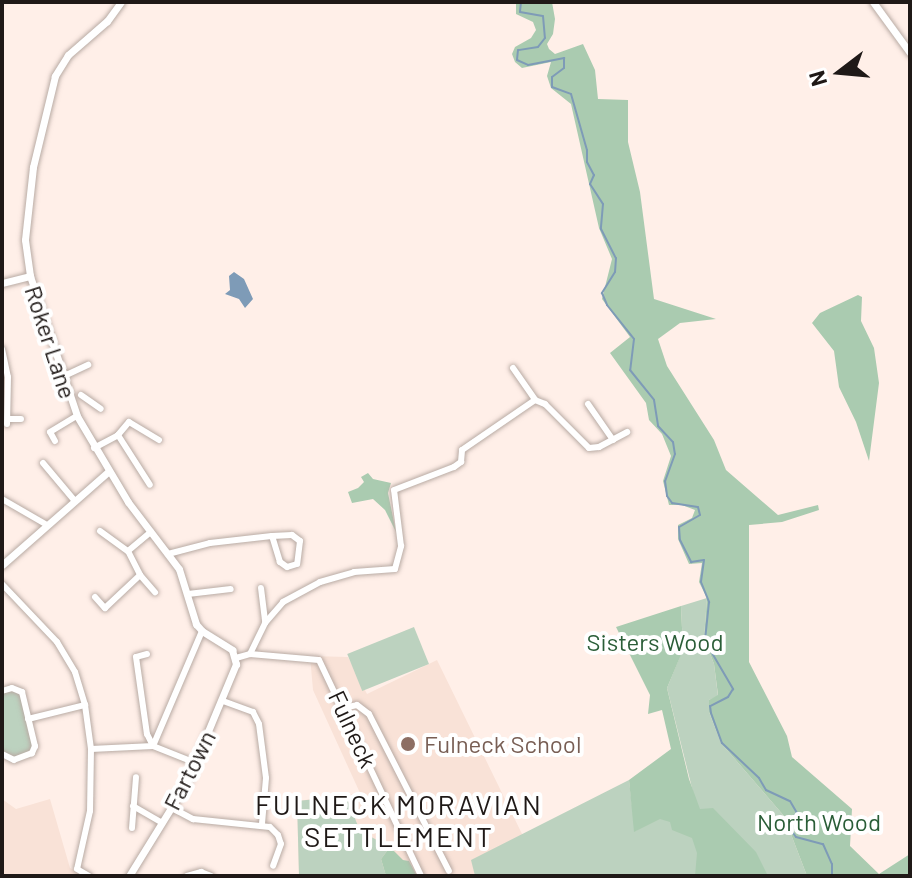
<!DOCTYPE html>
<html>
<head>
<meta charset="utf-8">
<style>
  body { margin:0 }
  #map { position:relative; width:912px; height:878px; overflow:hidden; background:#ffefe8; font-family:Barlow,sans-serif }
  div>[style] { position:absolute }
  .built>* { inset:0; background:#f9e2d7 }
  .green>* { inset:0; background:#bcd2bf; transform-origin:0 0 }
  .forest>* { inset:0; background:#aacbb0 }
  .water>* { inset:0; background:#7e9bb7 }
  .stream>* { height:2px; margin:-1px; padding:0 1px; transform-origin:1px; border-radius:1px; background:#7e9bb7 }
  .roads { filter:drop-shadow(0 0 2px #b9aba4) drop-shadow(0 0 2px #b9aba4) }
  .minor>* { height:6px; margin:-3px; padding:0 3px; transform-origin:3px; border-radius:3px; background:#fff }
  .tertiary>* { height:7px; margin:-3.5px; padding:0 3.5px; transform-origin:3.5px; border-radius:3.5px; background:#fff }
  .dots>* { width:22px; height:22px; translate:-50% -50%; box-sizing:border-box; border:4px solid #fff; border-radius:50% }
  span { translate:-50% -50%; white-space:nowrap; text-align:center; line-height:1.15; -webkit-text-stroke:8px #fff; paint-order:stroke }
  .street-label { font-size:24px; color:#1f1917 }
  .park-label { font-size:24px; color:#2a5d37 }
  .education-label { font-size:24px; color:#785e54 }
  .left { translate:0 -50%; text-align:left }
  .quarter-label { font-size:28px; color:#1f1917; letter-spacing:2px }
  .frame { position:absolute; inset:0; border:4px solid #1f1917; pointer-events:none }
  .north { position:absolute; left:800px; top:32px; width:80px; height:80px; -webkit-text-stroke:6px #fff; paint-order:stroke; rotate:254deg; font-size:22px; font-weight:700; line-height:32px; text-align:center; color:#1f1917 }
  .north::after { content:''; display:block; margin:auto; width:28px; height:36px; background:#1f1917; clip-path:polygon(50% 0,100% 100%,50% 72%,0 100%) }
</style>
</head>
<body>
<div id="map">
  <div class="built">
    <div style="clip-path:polygon(310px 656px,348px 657px,367px 694px,437px 660px,523px 836px,472px 860px,475px 876px,417px 876px,409px 861px,381px 859px,386px 876px,299px 876px,297px 801px,360px 793px,313px 690px)"></div>
    <div style="clip-path:polygon(2px 799px,16px 809px,50px 799px,70px 868px,82px 874px,2px 876px)"></div>
  </div>
  <div class="green">
    <div style="clip-path:polygon(707px 598px,704px 638px,714px 664px,718px 696px,709px 700px,709px 712px,721px 743px,784px 816px,807px 876px,475px 876px,471px 860px,629px 780px,635px 831px,694px 796px,667px 688px,683px 649px,681px 606px)"></div>
    <div style="left:414px;top:627px;width:40px;height:72px;rotate:68deg"></div>
    <div style="clip-path:polygon(18px 688px,35px 746px,32px 753px,14px 760px,2px 754px,2px 691px)"></div>
    <div style="clip-path:polygon(346px 796px,360px 831px,390px 847px,381px 859px,386px 876px,299px 876px,297px 801px)"></div>
  </div>
  <div class="forest">
    <div style="clip-path:polygon(516px 2px,552px 2px,555px 19px,553px 34px,547px 44px,549px 49px,555px 54px,583px 44px,595px 70px,598px 99px,628px 100px,628px 142px,640px 192px,654px 299px,716px 319px,680px 323px,658px 339px,667px 366px,714px 440px,726px 470px,778px 515px,818px 505px,819px 510px,782px 522px,749px 525px,749px 662px,787px 736px,792px 757px,852px 809px,850px 846px,879px 874px,910px 854px,910px 876px,807px 876px,784px 816px,721px 743px,709px 712px,709px 700px,718px 695px,714px 664px,704px 638px,707px 598px,699px 582px,702px 563px,689px 564px,678px 539px,678px 525px,692px 518px,695px 510px,682px 505px,669px 505px,663px 481px,671px 456px,662px 434px,649px 420px,646px 403px,610px 353px,630px 337px,602px 299px,612px 259px,599px 228px,571px 104px,551px 88px,547px 76px,551px 62px,522px 68px,515px 62px,512px 54px,515px 47px,531px 38px,536px 30px,533px 22px,516px 14px)"></div>
    <div style="clip-path:polygon(858px 295px,862px 297px,861px 321px,874px 348px,879px 383px,869px 461px,856px 422px,839px 387px,834px 351px,812px 323px,820px 313px)"></div>
    <div style="clip-path:polygon(368px 473px,373px 479px,391px 483px,388px 493px,396px 532px,385px 510px,373px 499px,352px 503px,348px 492px,358px 488px,364px 482px,361px 477px)"></div>
    <div style="clip-path:polygon(681px 606px,683px 650px,667px 688px,689px 779px,700px 809px,713px 808px,756px 852px,768px 876px,695px 876px,697px 853px,692px 838px,672px 830px,670px 822px,660px 819px,634px 832px,629px 780px,671px 749px,662px 710px,648px 714px,650px 695px,616px 627px)"></div>
    <div style="clip-path:polygon(390px 847px,403px 860px,409px 861px,417px 876px,386px 876px,381px 859px)"></div>
  </div>
  <div class="water">
    <div style="clip-path:polygon(234px 272px,244px 279px,253px 299px,245px 308px,239px 299px,225px 294px,230px 290px,229px 276px)"></div>
  </div>
  <div class="stream">
    <div style="left:521px;top:2px;width:10px;rotate:96deg"></div>
    <div style="left:520px;top:12px;width:23px;rotate:10deg"></div>
    <div style="left:543px;top:16px;width:22px;rotate:85deg"></div>
    <div style="left:545px;top:38px;width:11px;rotate:128deg"></div>
    <div style="left:538px;top:47px;width:20px;rotate:171deg"></div>
    <div style="left:518px;top:50px;width:10px;rotate:96deg"></div>
    <div style="left:517px;top:60px;width:12px;rotate:24deg"></div>
    <div style="left:528px;top:65px;width:37px;rotate:-11deg"></div>
    <div style="left:564px;top:58px;width:10px;rotate:90deg"></div>
    <div style="left:564px;top:68px;width:15px;rotate:143deg"></div>
    <div style="left:552px;top:77px;width:10px;rotate:90deg"></div>
    <div style="left:552px;top:87px;width:20px;rotate:20deg"></div>
    <div style="left:571px;top:94px;width:58px;rotate:74.1deg"></div>
    <div style="left:587px;top:150px;width:12px;rotate:90deg"></div>
    <div style="left:587px;top:162px;width:15px;rotate:62deg"></div>
    <div style="left:594px;top:175px;width:10px;rotate:114deg"></div>
    <div style="left:590px;top:184px;width:24px;rotate:57deg"></div>
    <div style="left:603px;top:204px;width:25px;rotate:95deg"></div>
    <div style="left:601px;top:229px;width:33px;rotate:63deg"></div>
    <div style="left:616px;top:258px;width:14px;rotate:94deg"></div>
    <div style="left:615px;top:272px;width:25px;rotate:122deg"></div>
    <div style="left:602px;top:293px;width:13px;rotate:67deg"></div>
    <div style="left:607px;top:305px;width:43px;rotate:51.5deg"></div>
    <div style="left:634px;top:339px;width:31px;rotate:97deg"></div>
    <div style="left:630px;top:370px;width:38px;rotate:51deg"></div>
    <div style="left:654px;top:400px;width:26px;rotate:81deg"></div>
    <div style="left:658px;top:426px;width:22px;rotate:47deg"></div>
    <div style="left:673px;top:442px;width:12px;rotate:81deg"></div>
    <div style="left:675px;top:454px;width:29px;rotate:110deg"></div>
    <div style="left:665px;top:481px;width:15px;rotate:82deg"></div>
    <div style="left:667px;top:496px;width:9px;rotate:54deg"></div>
    <div style="left:672px;top:503px;width:26px;rotate:9deg"></div>
    <div style="left:698px;top:507px;width:8px;rotate:76deg"></div>
    <div style="left:700px;top:515px;width:24px;rotate:150deg"></div>
    <div style="left:679px;top:527px;width:13px;rotate:86deg"></div>
    <div style="left:680px;top:540px;width:25px;rotate:63deg"></div>
    <div style="left:691px;top:562px;width:13px;rotate:-9deg"></div>
    <div style="left:704px;top:560px;width:22px;rotate:98deg"></div>
    <div style="left:701px;top:582px;width:22px;rotate:68deg"></div>
    <div style="left:709px;top:602px;width:39px;rotate:96deg"></div>
    <div style="left:705px;top:641px;width:56px;rotate:59.7deg"></div>
    <div style="left:733px;top:689px;width:9px;rotate:122deg"></div>
    <div style="left:728px;top:697px;width:20px;rotate:153deg"></div>
    <div style="left:710px;top:706px;width:7px;rotate:82deg"></div>
    <div style="left:711px;top:713px;width:32px;rotate:70deg"></div>
    <div style="left:722px;top:743px;width:51px;rotate:43.4deg"></div>
    <div style="left:759px;top:778px;width:14px;rotate:60deg"></div>
    <div style="left:766px;top:790px;width:26px;rotate:25deg"></div>
    <div style="left:790px;top:801px;width:14px;rotate:60deg"></div>
    <div style="left:797px;top:813px;width:10px;rotate:135deg"></div>
    <div style="left:790px;top:820px;width:9px;rotate:90deg"></div>
    <div style="left:790px;top:829px;width:10px;rotate:53deg"></div>
    <div style="left:796px;top:837px;width:28px;rotate:15deg"></div>
    <div style="left:823px;top:844px;width:22px;rotate:66deg"></div>
    <div style="left:832px;top:864px;width:12px;rotate:90deg"></div>
  </div>
  <div class="roads">
    <div class="minor">
      <div style="left:2px;top:349px;width:29px;rotate:78deg"></div>
      <div style="left:8px;top:377px;width:47px;rotate:91.2deg"></div>
      <div style="left:513px;top:368px;width:39px;rotate:55deg"></div>
      <div style="left:62px;top:377px;width:29px;rotate:-25deg"></div>
      <div style="left:81px;top:395px;width:24px;rotate:35deg"></div>
      <div style="left:535px;top:400px;width:11px;rotate:22deg"></div>
      <div style="left:545px;top:404px;width:62px;rotate:45deg"></div>
      <div style="left:589px;top:448px;width:10px;rotate:-6deg"></div>
      <div style="left:599px;top:447px;width:32px;rotate:-28deg"></div>
      <div style="left:588px;top:404px;width:44px;rotate:55.2deg"></div>
      <div style="left:9px;top:419px;width:12px"></div>
      <div style="left:118px;top:435px;width:59px;rotate:57.4deg"></div>
      <div style="left:55px;top:441px;width:10px;rotate:-119deg"></div>
      <div style="left:50px;top:432px;width:31px;rotate:-31deg"></div>
      <div style="left:94px;top:448px;width:27px;rotate:-28deg"></div>
      <div style="left:118px;top:435px;width:17px;rotate:-50deg"></div>
      <div style="left:129px;top:422px;width:35px;rotate:31deg"></div>
      <div style="left:43px;top:463px;width:48px;rotate:50deg"></div>
      <div style="left:2px;top:499px;width:52px;rotate:30deg"></div>
      <div style="left:100px;top:531px;width:34px;rotate:36deg"></div>
      <div style="left:128px;top:551px;width:27px;rotate:63deg"></div>
      <div style="left:140px;top:575px;width:23px;rotate:49deg"></div>
      <div style="left:128px;top:551px;width:30px;rotate:-40deg"></div>
      <div style="left:168px;top:554px;width:43px;rotate:-14.7deg"></div>
      <div style="left:210px;top:543px;width:62px;rotate:-6.4deg"></div>
      <div style="left:272px;top:536px;width:20px;rotate:-3deg"></div>
      <div style="left:292px;top:535px;width:10px;rotate:37deg"></div>
      <div style="left:300px;top:541px;width:23px;rotate:97deg"></div>
      <div style="left:297px;top:564px;width:10px;rotate:163deg"></div>
      <div style="left:287px;top:567px;width:9px;rotate:-144deg"></div>
      <div style="left:280px;top:562px;width:27px;rotate:-107deg"></div>
      <div style="left:2px;top:584px;width:80px;rotate:46.5deg"></div>
      <div style="left:57px;top:642px;width:35px;rotate:59deg"></div>
      <div style="left:75px;top:672px;width:34px;rotate:73deg"></div>
      <div style="left:85px;top:705px;width:44px;rotate:82.2deg"></div>
      <div style="left:91px;top:749px;width:62px;rotate:90.9deg"></div>
      <div style="left:90px;top:811px;width:59px;rotate:102.6deg"></div>
      <div style="left:77px;top:869px;width:14px;rotate:30deg"></div>
      <div style="left:261px;top:588px;width:35px;rotate:83deg"></div>
      <div style="left:188px;top:594px;width:43px;rotate:-6.6deg"></div>
      <div style="left:95px;top:597px;width:15px;rotate:48deg"></div>
      <div style="left:105px;top:608px;width:48px;rotate:-43.3deg"></div>
      <div style="left:147px;top:654px;width:11px;rotate:165deg"></div>
      <div style="left:136px;top:657px;width:78px;rotate:81.9deg"></div>
      <div style="left:147px;top:734px;width:13px;rotate:63deg"></div>
      <div style="left:250px;top:654px;width:34px;rotate:-64deg"></div>
      <div style="left:265px;top:623px;width:28px;rotate:-49deg"></div>
      <div style="left:283px;top:602px;width:42px;rotate:-28.4deg"></div>
      <div style="left:320px;top:582px;width:35px;rotate:-16deg"></div>
      <div style="left:354px;top:572px;width:41px;rotate:-4.2deg"></div>
      <div style="left:395px;top:569px;width:24px;rotate:-75deg"></div>
      <div style="left:401px;top:546px;width:56px;rotate:-97.1deg"></div>
      <div style="left:394px;top:490px;width:64px;rotate:-21deg"></div>
      <div style="left:454px;top:467px;width:9px;rotate:-36deg"></div>
      <div style="left:461px;top:462px;width:12px;rotate:-85deg"></div>
      <div style="left:462px;top:450px;width:88px;rotate:-34.4deg"></div>
      <div style="left:236px;top:658px;width:15px;rotate:-16deg"></div>
      <div style="left:250px;top:654px;width:69px;rotate:5deg"></div>
      <div style="left:319px;top:660px;width:239px;rotate:64.7deg"></div>
      <div style="left:2px;top:691px;width:10px;rotate:-17deg"></div>
      <div style="left:12px;top:688px;width:11px;rotate:22deg"></div>
      <div style="left:22px;top:692px;width:56px;rotate:76.5deg"></div>
      <div style="left:35px;top:746px;width:8px;rotate:113deg"></div>
      <div style="left:32px;top:753px;width:19px;rotate:159deg"></div>
      <div style="left:14px;top:760px;width:13px;rotate:-153deg"></div>
      <div style="left:223px;top:701px;width:32px;rotate:20deg"></div>
      <div style="left:253px;top:712px;width:13px;rotate:63deg"></div>
      <div style="left:259px;top:724px;width:54px;rotate:82.6deg"></div>
      <div style="left:266px;top:778px;width:46px;rotate:95deg"></div>
      <div style="left:343px;top:708px;width:14px;rotate:-12deg"></div>
      <div style="left:357px;top:705px;width:15px;rotate:37deg"></div>
      <div style="left:369px;top:714px;width:176px;rotate:63deg"></div>
      <div style="left:28px;top:719px;width:59px;rotate:-13.8deg"></div>
      <div style="left:153px;top:746px;width:125px;rotate:-66.9deg"></div>
      <div style="left:153px;top:746px;width:46px;rotate:21.6deg"></div>
      <div style="left:91px;top:749px;width:62px;rotate:-2.8deg"></div>
      <div style="left:133px;top:806px;width:34px;rotate:30deg"></div>
      <div style="left:172px;top:808px;width:24px;rotate:28deg"></div>
      <div style="left:193px;top:819px;width:77px;rotate:5.9deg"></div>
      <div style="left:270px;top:827px;width:11px;rotate:45deg"></div>
      <div style="left:278px;top:835px;width:9px;rotate:72deg"></div>
      <div style="left:281px;top:844px;width:23px;rotate:110deg"></div>
      <div style="left:132px;top:828px;width:51px;rotate:-85.5deg"></div>
      <div style="left:187px;top:876px;width:15px;rotate:-16deg"></div>
      <div style="left:201px;top:872px;width:11px;rotate:22deg"></div>
    </div>
    <div class="tertiary">
      <div style="left:121px;top:2px;width:24px;rotate:126deg"></div>
      <div style="left:107px;top:21px;width:52px;rotate:138.9deg"></div>
      <div style="left:68px;top:55px;width:25px;rotate:122deg"></div>
      <div style="left:55px;top:76px;width:94px;rotate:103.6deg"></div>
      <div style="left:33px;top:167px;width:73px;rotate:96.3deg"></div>
      <div style="left:25px;top:240px;width:36px;rotate:82deg"></div>
      <div style="left:30px;top:276px;width:148px;rotate:71.4deg"></div>
      <div style="left:77px;top:416px;width:100px;rotate:59.3deg"></div>
      <div style="left:128px;top:502px;width:84px;rotate:52.7deg"></div>
      <div style="left:179px;top:569px;width:58px;rotate:72.8deg"></div>
      <div style="left:196px;top:624px;width:9px;rotate:49deg"></div>
      <div style="left:202px;top:631px;width:36px;rotate:32deg"></div>
      <div style="left:232px;top:650px;width:15px;rotate:74deg"></div>
      <div style="left:236px;top:664px;width:128px;rotate:112.6deg"></div>
      <div style="left:187px;top:782px;width:110px;rotate:121.7deg"></div>
      <div style="left:873px;top:2px;width:63px;rotate:54deg"></div>
      <div style="left:2px;top:283px;width:29px;rotate:-14deg"></div>
      <div style="left:2px;top:565px;width:141px;rotate:-41.3deg"></div>
    </div>
  </div>
  <div class="dots">
    <div style="left:408px;top:744px;background:#8d6e63"></div>
  </div>
  <div class="street-label">
    <span style="left:51px;top:342px;rotate:72deg">Roker Lane</span>
    <span style="left:353px;top:729px;rotate:65deg">Fulneck</span>
    <span style="left:189px;top:770px;rotate:-63deg">Fartown</span>
  </div>
  <div class="park-label">
    <span style="left:655px;top:642px">Sisters Wood</span>
    <span style="left:819px;top:822px">North Wood</span>
  </div>
  <div class="education-label">
    <span class="left" style="left:424px;top:744px">Fulneck School</span>
  </div>
  <div class="quarter-label">
    <span style="left:399px;top:820px">FULNECK MORAVIAN<br>SETTLEMENT</span>
  </div>
  <div class="frame"></div>
  <div class="north">N</div>
</div>
</body>
</html>
